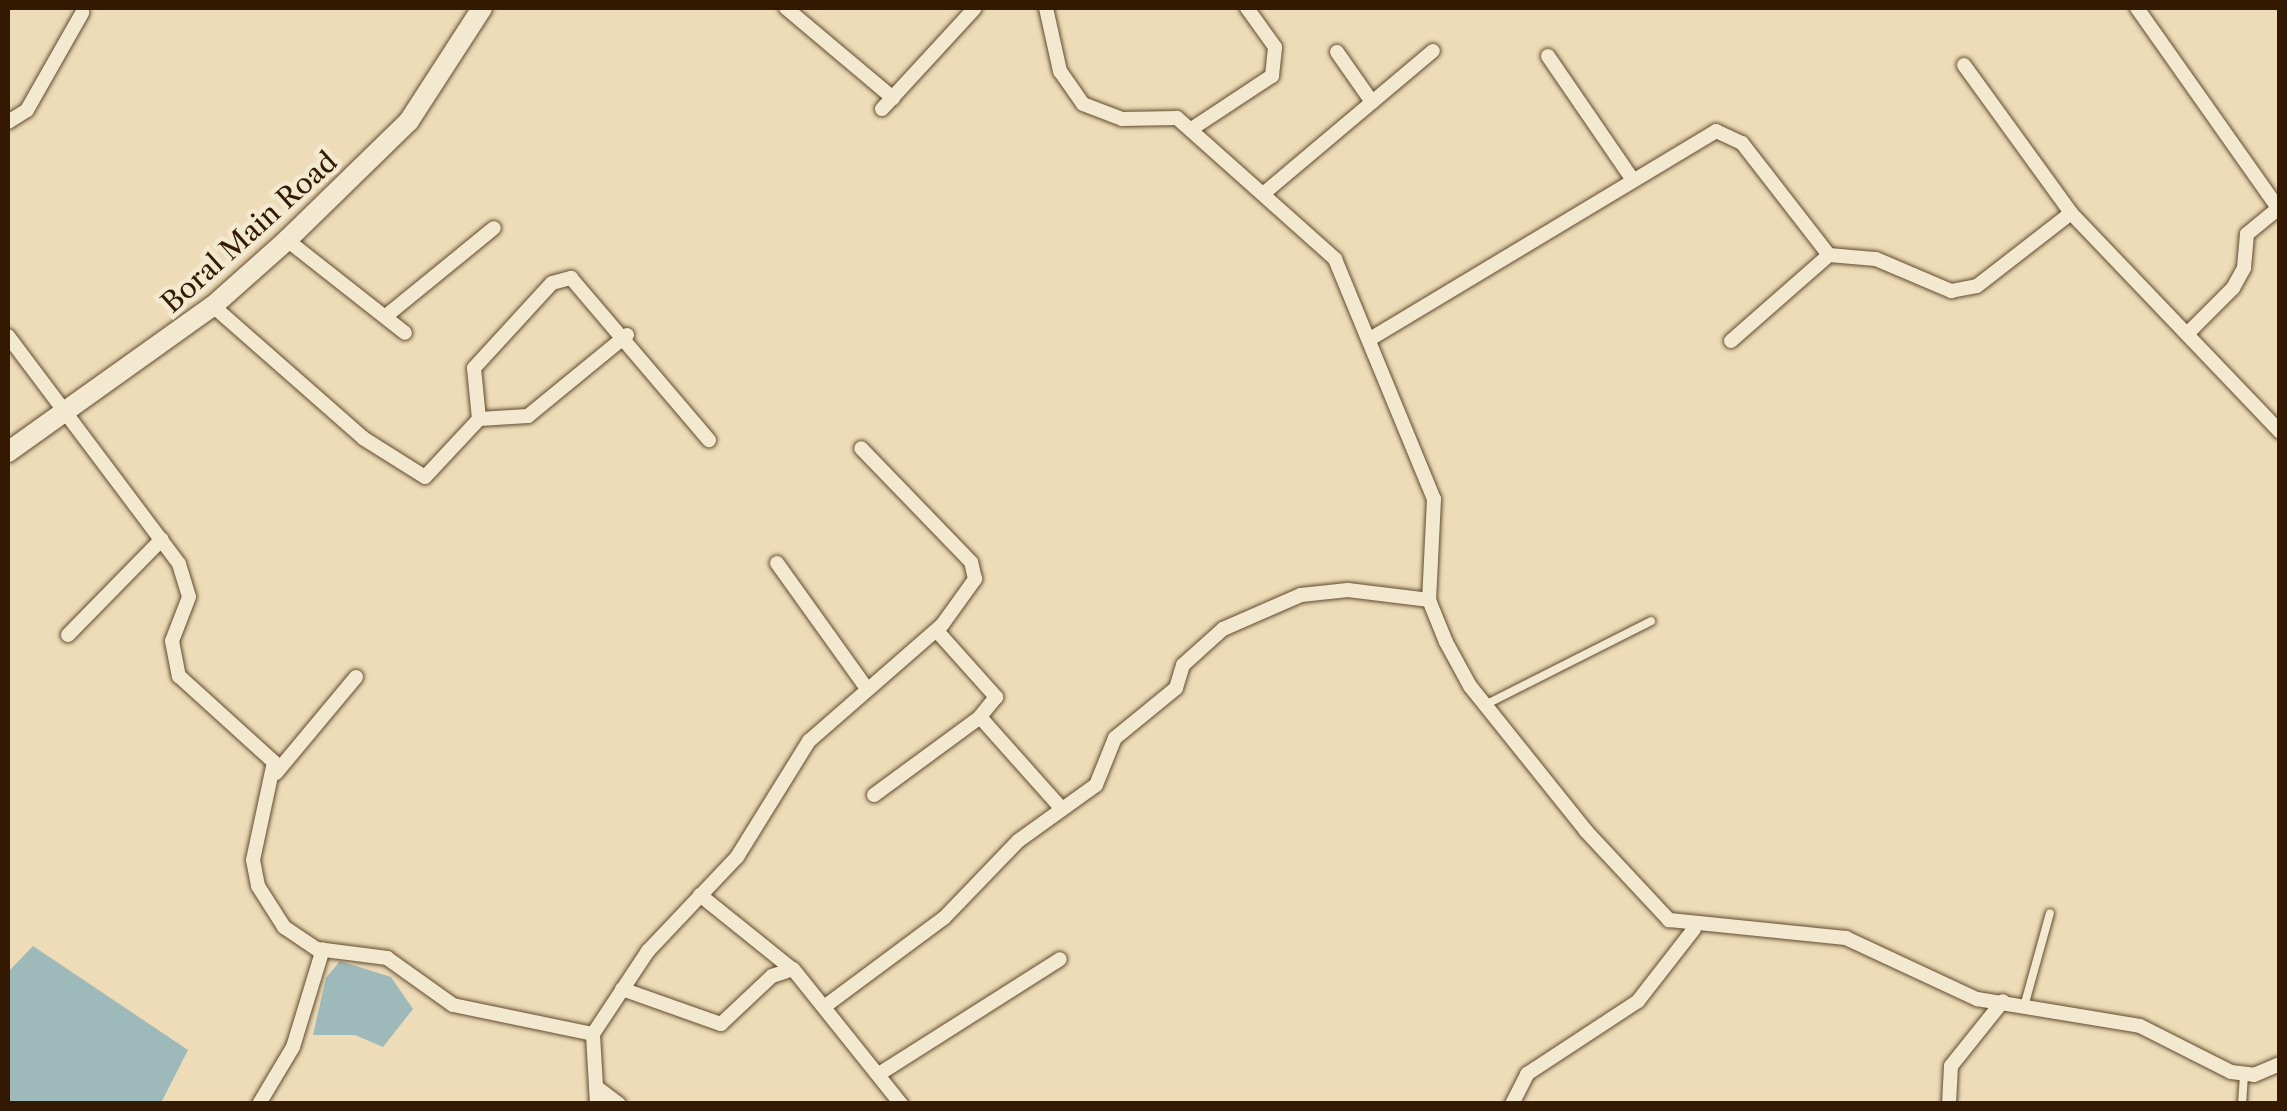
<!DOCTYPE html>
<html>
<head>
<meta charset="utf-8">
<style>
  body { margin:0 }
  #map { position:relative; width:2287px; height:1111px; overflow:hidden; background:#eddcb7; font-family:"Libre Caslon Text",serif }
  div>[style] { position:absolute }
  .water>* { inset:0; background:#9eb9b9 }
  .roads { filter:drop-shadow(0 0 2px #624a2f) drop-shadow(0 0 2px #624a2f) }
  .service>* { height:8px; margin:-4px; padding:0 4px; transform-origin:4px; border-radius:4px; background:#f3e8d0 }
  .minor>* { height:14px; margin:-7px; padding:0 7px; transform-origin:7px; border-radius:7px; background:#f3e8d0 }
  .secondary>* { height:20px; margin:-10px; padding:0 10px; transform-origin:10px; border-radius:10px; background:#f3e8d0 }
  span { translate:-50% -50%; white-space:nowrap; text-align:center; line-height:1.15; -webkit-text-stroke:9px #f3e8d0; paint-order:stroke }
  .street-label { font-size:28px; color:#341902 }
  .frame { position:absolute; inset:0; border:10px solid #341902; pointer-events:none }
</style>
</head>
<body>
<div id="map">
  <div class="water">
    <div style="clip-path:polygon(33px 946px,188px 1050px,161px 1103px,8px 1103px,8px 972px)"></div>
    <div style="clip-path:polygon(340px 961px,391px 977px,413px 1009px,383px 1047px,355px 1035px,313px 1035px,326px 978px)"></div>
  </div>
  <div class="roads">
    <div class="service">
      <div style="left:1485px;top:705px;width:186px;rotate:-26.8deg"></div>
      <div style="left:2025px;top:1003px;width:93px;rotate:-74.5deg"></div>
      <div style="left:2242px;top:1104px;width:30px;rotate:-86deg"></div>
    </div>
    <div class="minor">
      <div style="left:786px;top:8px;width:140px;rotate:40.1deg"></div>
      <div style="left:1046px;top:8px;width:65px;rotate:77.5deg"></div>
      <div style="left:1060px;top:71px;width:40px;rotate:55.1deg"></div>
      <div style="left:1083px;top:104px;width:42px;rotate:21deg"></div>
      <div style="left:1122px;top:119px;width:55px;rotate:-1deg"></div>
      <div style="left:1177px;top:118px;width:212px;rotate:41.7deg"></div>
      <div style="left:1335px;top:259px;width:260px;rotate:67.6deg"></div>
      <div style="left:1434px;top:499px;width:101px;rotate:92.8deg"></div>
      <div style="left:1429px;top:600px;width:45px;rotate:68deg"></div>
      <div style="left:1446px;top:642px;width:50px;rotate:61.4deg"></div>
      <div style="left:1470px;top:686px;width:186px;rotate:51.3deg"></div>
      <div style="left:1586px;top:831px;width:122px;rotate:47deg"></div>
      <div style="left:1669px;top:920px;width:178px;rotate:5.8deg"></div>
      <div style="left:1846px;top:938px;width:145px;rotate:25deg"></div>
      <div style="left:1977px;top:999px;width:165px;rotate:9.4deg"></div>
      <div style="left:2140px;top:1026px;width:102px;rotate:26.8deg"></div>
      <div style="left:2231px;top:1072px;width:23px;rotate:7deg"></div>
      <div style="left:2254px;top:1075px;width:28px;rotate:-23deg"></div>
      <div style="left:2137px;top:8px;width:245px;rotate:54.8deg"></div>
      <div style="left:1337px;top:52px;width:61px;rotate:55deg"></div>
      <div style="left:1548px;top:56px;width:150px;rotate:55.6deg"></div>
      <div style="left:1964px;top:65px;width:183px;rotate:54.1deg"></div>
      <div style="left:2071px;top:213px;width:303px;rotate:46.3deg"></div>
      <div style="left:882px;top:109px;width:137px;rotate:-47.4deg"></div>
      <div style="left:8px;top:122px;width:22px;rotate:-32deg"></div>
      <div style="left:27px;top:110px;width:112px;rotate:-60.4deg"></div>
      <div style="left:1193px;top:128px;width:95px;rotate:-33.4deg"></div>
      <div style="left:1272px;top:76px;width:29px;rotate:-84deg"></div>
      <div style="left:1275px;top:47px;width:48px;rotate:-125.7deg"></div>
      <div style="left:1263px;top:194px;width:222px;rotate:-40.1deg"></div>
      <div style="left:287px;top:240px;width:150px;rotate:38.2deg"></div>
      <div style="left:213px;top:306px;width:200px;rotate:41.3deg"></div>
      <div style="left:363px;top:438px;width:73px;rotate:32.2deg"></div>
      <div style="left:425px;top:477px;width:79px;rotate:-47deg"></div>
      <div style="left:479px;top:419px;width:51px;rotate:-95.6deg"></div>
      <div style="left:474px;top:368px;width:115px;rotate:-47.5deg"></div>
      <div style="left:552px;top:283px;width:20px;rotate:-15deg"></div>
      <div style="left:571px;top:278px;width:213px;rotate:49.6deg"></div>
      <div style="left:386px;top:316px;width:139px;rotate:-39.2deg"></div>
      <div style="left:2188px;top:333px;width:64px;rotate:-45deg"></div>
      <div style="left:2233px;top:288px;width:23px;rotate:-61deg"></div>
      <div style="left:2244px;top:268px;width:34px;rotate:-85deg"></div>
      <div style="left:2247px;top:234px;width:43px;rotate:-39.3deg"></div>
      <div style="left:8px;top:336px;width:285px;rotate:53.1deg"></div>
      <div style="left:179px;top:564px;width:34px;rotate:73deg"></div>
      <div style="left:189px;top:597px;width:47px;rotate:111.1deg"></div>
      <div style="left:172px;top:641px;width:36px;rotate:79deg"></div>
      <div style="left:179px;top:676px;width:128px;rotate:42.2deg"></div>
      <div style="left:274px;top:762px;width:100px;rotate:102.1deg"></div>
      <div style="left:253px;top:860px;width:26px;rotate:79deg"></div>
      <div style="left:258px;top:886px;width:49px;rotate:57.6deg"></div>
      <div style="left:284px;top:927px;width:40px;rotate:34deg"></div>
      <div style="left:317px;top:949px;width:71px;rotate:7.3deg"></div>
      <div style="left:387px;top:958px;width:81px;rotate:35.5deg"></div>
      <div style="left:453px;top:1005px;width:143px;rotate:11.7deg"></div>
      <div style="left:1370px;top:339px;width:404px;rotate:-31deg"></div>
      <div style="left:1716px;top:131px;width:29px;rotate:25deg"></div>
      <div style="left:1742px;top:143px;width:142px;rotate:52.2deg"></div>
      <div style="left:1829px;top:255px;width:47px;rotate:4.9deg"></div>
      <div style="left:1876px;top:259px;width:82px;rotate:23.1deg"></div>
      <div style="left:1951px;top:291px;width:26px;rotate:-11deg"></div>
      <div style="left:1977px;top:286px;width:119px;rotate:-37.8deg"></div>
      <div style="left:1731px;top:341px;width:130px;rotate:-41.3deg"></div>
      <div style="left:479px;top:419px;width:49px;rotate:-3.5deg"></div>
      <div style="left:528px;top:416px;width:128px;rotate:-39.3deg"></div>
      <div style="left:777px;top:563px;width:151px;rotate:54.4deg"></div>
      <div style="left:937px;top:631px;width:89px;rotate:48.2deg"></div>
      <div style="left:996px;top:697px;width:26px;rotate:129deg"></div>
      <div style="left:68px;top:635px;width:134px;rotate:-45.6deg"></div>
      <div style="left:276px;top:773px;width:125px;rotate:-50.2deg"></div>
      <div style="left:874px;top:795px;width:132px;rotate:-36.3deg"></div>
      <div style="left:980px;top:717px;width:123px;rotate:48.3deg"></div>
      <div style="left:700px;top:895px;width:118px;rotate:38.8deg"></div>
      <div style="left:622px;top:989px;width:105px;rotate:19.5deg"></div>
      <div style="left:721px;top:1024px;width:70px;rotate:-43.3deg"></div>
      <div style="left:772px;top:976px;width:22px;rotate:-18deg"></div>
      <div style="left:793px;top:969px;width:173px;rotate:51.3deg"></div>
      <div style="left:828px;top:1004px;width:144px;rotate:-36.6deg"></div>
      <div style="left:944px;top:918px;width:107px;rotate:-46.1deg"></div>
      <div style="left:1018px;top:841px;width:96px;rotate:-35.7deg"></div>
      <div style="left:1096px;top:785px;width:51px;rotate:-68deg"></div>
      <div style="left:1115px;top:738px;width:79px;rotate:-39.3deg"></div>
      <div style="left:1176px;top:688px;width:24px;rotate:-73deg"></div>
      <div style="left:1183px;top:665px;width:54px;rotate:-42deg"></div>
      <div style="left:1223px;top:629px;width:85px;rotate:-23.6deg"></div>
      <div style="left:1301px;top:595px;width:47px;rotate:-6.1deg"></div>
      <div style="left:1348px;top:590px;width:82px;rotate:7deg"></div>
      <div style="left:879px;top:1074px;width:214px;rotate:-32.4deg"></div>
      <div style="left:599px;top:1089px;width:25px;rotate:37deg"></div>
      <div style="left:259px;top:1104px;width:66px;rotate:-59.2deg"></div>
      <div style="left:293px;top:1047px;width:102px;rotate:-73deg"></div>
      <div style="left:597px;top:1104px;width:70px;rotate:-93.3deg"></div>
      <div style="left:593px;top:1034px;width:100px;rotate:-56.5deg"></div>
      <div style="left:648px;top:951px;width:129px;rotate:-46.6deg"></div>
      <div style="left:737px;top:857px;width:137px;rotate:-58.2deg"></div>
      <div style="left:809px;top:741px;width:176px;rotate:-41.1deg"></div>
      <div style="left:942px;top:625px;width:57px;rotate:-54.3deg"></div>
      <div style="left:975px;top:579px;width:17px;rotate:-103deg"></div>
      <div style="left:971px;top:562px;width:158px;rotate:-134deg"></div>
      <div style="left:1512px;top:1104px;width:34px;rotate:-63deg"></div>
      <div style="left:1527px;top:1074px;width:133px;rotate:-33.3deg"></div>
      <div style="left:1638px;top:1001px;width:91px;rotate:-52.1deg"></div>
      <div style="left:1949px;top:1104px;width:38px;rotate:-87deg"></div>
      <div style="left:1951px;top:1066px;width:83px;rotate:-51.3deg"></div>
    </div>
    <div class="secondary">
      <div style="left:8px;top:452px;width:252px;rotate:-35.5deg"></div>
      <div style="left:213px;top:306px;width:99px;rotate:-41.7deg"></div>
      <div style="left:287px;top:240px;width:170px;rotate:-44.3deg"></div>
      <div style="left:409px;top:121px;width:135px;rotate:-57.1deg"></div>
    </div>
  </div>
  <div class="street-label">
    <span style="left:249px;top:232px;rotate:-42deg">Boral Main Road</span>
  </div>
  <div class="frame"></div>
</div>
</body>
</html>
